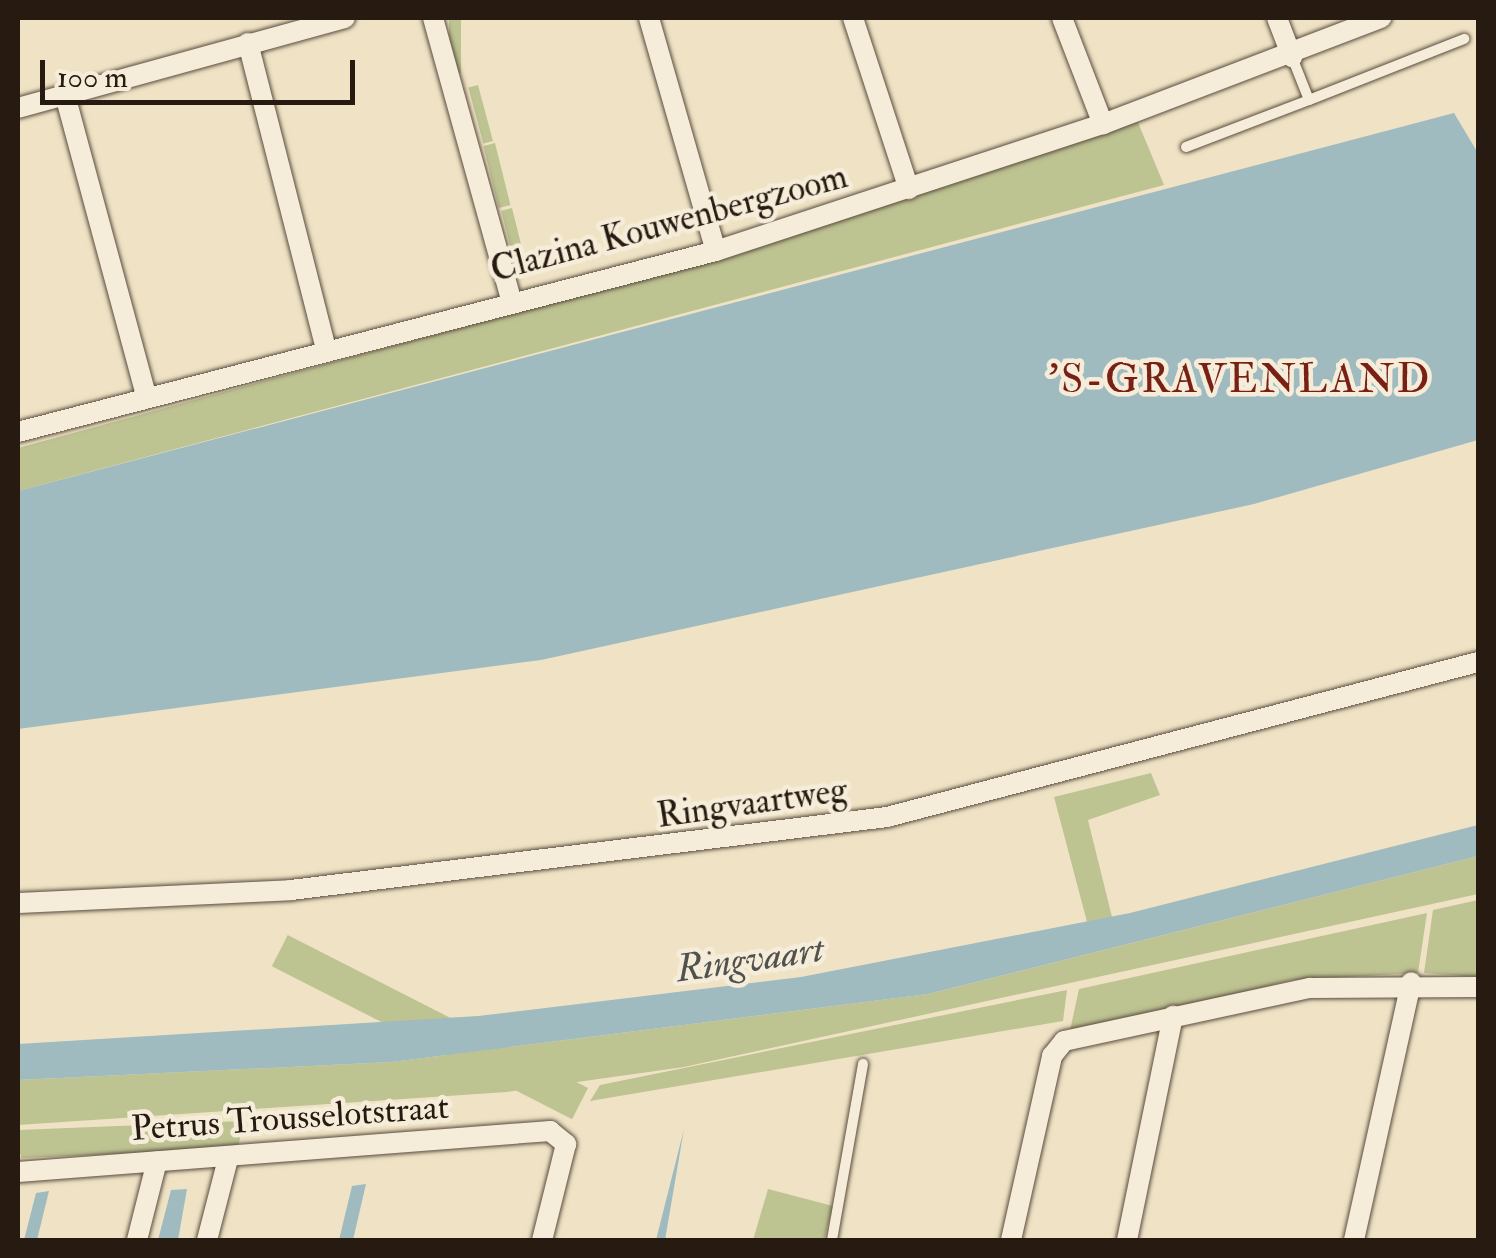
<!DOCTYPE html>
<html>
<head>
<meta charset="utf-8">
<style>
  body { margin:0 }
  #map { position:relative; width:1496px; height:1258px; overflow:hidden; background:#f0e3c5; font-family:"IM FELL Double Pica",serif }
  div>[style] { position:absolute }
  .green>* { inset:0; background:#bec392; transform-origin:0 0 }
  .water>* { inset:0; background:#9fbbbf }
  .roads { filter:drop-shadow(0 0 2px #594c3e) drop-shadow(0 0 2px #594c3e) }
  .lane>* { height:10px; margin:-5px; padding:0 5px; transform-origin:5px; border-radius:5px; background:#f5edd9 }
  .street>* { height:20px; margin:-10px; padding:0 10px; transform-origin:10px; border-radius:10px; background:#f5edd9 }
  span { translate:-50% -50%; white-space:nowrap; text-align:center; line-height:1.15; -webkit-text-stroke:9px #f5edd9; paint-order:stroke }
  .street-label { font-size:35px; color:#271a11 }
  .water-label { font-size:38px; color:#51524e; font-style:italic }
  .quarter-label { font-size:40px; color:#7a1f14; letter-spacing:2.5px }
  .frame { position:absolute; inset:0; border:20px solid #271a11; pointer-events:none }
  .scale { position:absolute; left:40px; top:60px; width:315px; height:45px; box-sizing:border-box; border:5px solid #271a11; border-top:0; padding-left:12px; font-size:30px; line-height:35px; white-space:nowrap; color:#271a11; -webkit-text-stroke:8px #f5edd9; paint-order:stroke }
</style>
</head>
<body>
<div id="map">
  <div class="green">
    <div style="left:449px;top:18px;width:12px;height:55px"></div>
    <div style="left:478px;top:85px;width:58px;height:10px;rotate:75deg"></div>
    <div style="clip-path:polygon(1137px 120px,1164px 185px,18px 491px,18px 448px,717px 258px)"></div>
    <div style="left:495px;top:143px;width:64px;height:12px;rotate:76deg"></div>
    <div style="left:512px;top:208px;width:61px;height:11px;rotate:76deg"></div>
    <div style="clip-path:polygon(1151px 773px,1160px 795px,1088px 820px,1112px 917px,1087px 922px,1054px 797px)"></div>
    <div style="clip-path:polygon(1478px 856px,1478px 894px,684px 1067px,507px 1092px,18px 1125px,18px 1080px,392px 1062px,928px 994px)"></div>
    <div style="clip-path:polygon(1478px 900px,1478px 977px,1424px 973px,1433px 910px)"></div>
    <div style="clip-path:polygon(1427px 913px,1418px 973px,1292px 980px,1069px 1035px,1079px 989px)"></div>
    <div style="clip-path:polygon(1067px 990px,1063px 1021px,590px 1101px,600px 1085px)"></div>
    <div style="left:588px;top:1088px;width:35px;height:337px;rotate:117deg"></div>
    <div style="clip-path:polygon(243px 1121px,238px 1149px,21px 1158px,18px 1142px,18px 1130px)"></div>
    <div style="clip-path:polygon(768px 1189px,833px 1206px,824px 1240px,753px 1240px)"></div>
  </div>
  <div class="water">
    <div style="clip-path:polygon(1454px 113px,1478px 153px,1478px 440px,1254px 504px,541px 660px,18px 729px,18px 491px)"></div>
    <div style="clip-path:polygon(1478px 825px,1478px 856px,928px 994px,392px 1062px,18px 1080px,18px 1044px,478px 1016px,801px 977px,1130px 913px)"></div>
    <div style="clip-path:polygon(684px 1129px,665px 1240px,656px 1240px)"></div>
    <div style="clip-path:polygon(366px 1184px,353px 1240px,339px 1240px,352px 1186px)"></div>
    <div style="clip-path:polygon(187px 1189px,178px 1240px,158px 1240px,171px 1190px)"></div>
    <div style="clip-path:polygon(49px 1191px,37px 1240px,24px 1240px,36px 1193px)"></div>
  </div>
  <div class="roads">
    <div class="lane">
      <div style="left:1292px;top:57px;width:46px;rotate:68.4deg"></div>
      <div style="left:1309px;top:100px;width:167px;rotate:-21.5deg"></div>
      <div style="left:1186px;top:147px;width:132px;rotate:-20.9deg"></div>
      <div style="left:832px;top:1240px;width:179px;rotate:-80deg"></div>
    </div>
    <div class="street">
      <div style="left:433px;top:18px;width:292px;rotate:74.5deg"></div>
      <div style="left:649px;top:18px;width:242px;rotate:74deg"></div>
      <div style="left:853px;top:18px;width:180px;rotate:71.9deg"></div>
      <div style="left:1062px;top:18px;width:114px;rotate:68.9deg"></div>
      <div style="left:1277px;top:18px;width:42px;rotate:69deg"></div>
      <div style="left:248px;top:43px;width:315px;rotate:75.7deg"></div>
      <div style="left:65px;top:95px;width:312px;rotate:74.9deg"></div>
      <div style="left:18px;top:108px;width:339px;rotate:-15.4deg"></div>
      <div style="left:18px;top:432px;width:721px;rotate:-14.54deg"></div>
      <div style="left:716px;top:251px;width:407px;rotate:-18.2deg"></div>
      <div style="left:1103px;top:124px;width:298px;rotate:-20.9deg"></div>
      <div style="left:18px;top:903px;width:273px;rotate:-2.7deg"></div>
      <div style="left:291px;top:890px;width:600px;rotate:-6.98deg"></div>
      <div style="left:887px;top:817px;width:611px;rotate:-14.7deg"></div>
      <div style="left:18px;top:1172px;width:534px;rotate:-4.41deg"></div>
      <div style="left:550px;top:1131px;width:21px;rotate:39deg"></div>
      <div style="left:566px;top:1144px;width:99px;rotate:104deg"></div>
      <div style="left:137px;top:1240px;width:81px;rotate:-75.8deg"></div>
      <div style="left:207px;top:1240px;width:84px;rotate:-75.5deg"></div>
      <div style="left:1011px;top:1240px;width:189px;rotate:-77.4deg"></div>
      <div style="left:1052px;top:1056px;width:19px;rotate:-51deg"></div>
      <div style="left:1064px;top:1041px;width:252px;rotate:-12.2deg"></div>
      <div style="left:1310px;top:988px;width:168px;rotate:-0.3deg"></div>
      <div style="left:1127px;top:1240px;width:229px;rotate:-78.4deg"></div>
      <div style="left:1354px;top:1240px;width:264px;rotate:-77.5deg"></div>
    </div>
  </div>
  <div class="street-label">
    <span style="left:669px;top:223px;rotate:-15deg">Clazina Kouwenbergzoom</span>
    <span style="left:752px;top:803px;rotate:-8deg">Ringvaartweg</span>
    <span style="left:290px;top:1118px;rotate:-4deg">Petrus Trousselotstraat</span>
  </div>
  <div class="water-label">
    <span style="left:750px;top:960px;rotate:-8deg">Ringvaart</span>
  </div>
  <div class="quarter-label">
    <span style="left:1240px;top:380px">'S-GRAVENLAND</span>
  </div>
  <div class="frame"></div>
  <div class="scale">100 m</div>
</div>
</body>
</html>
